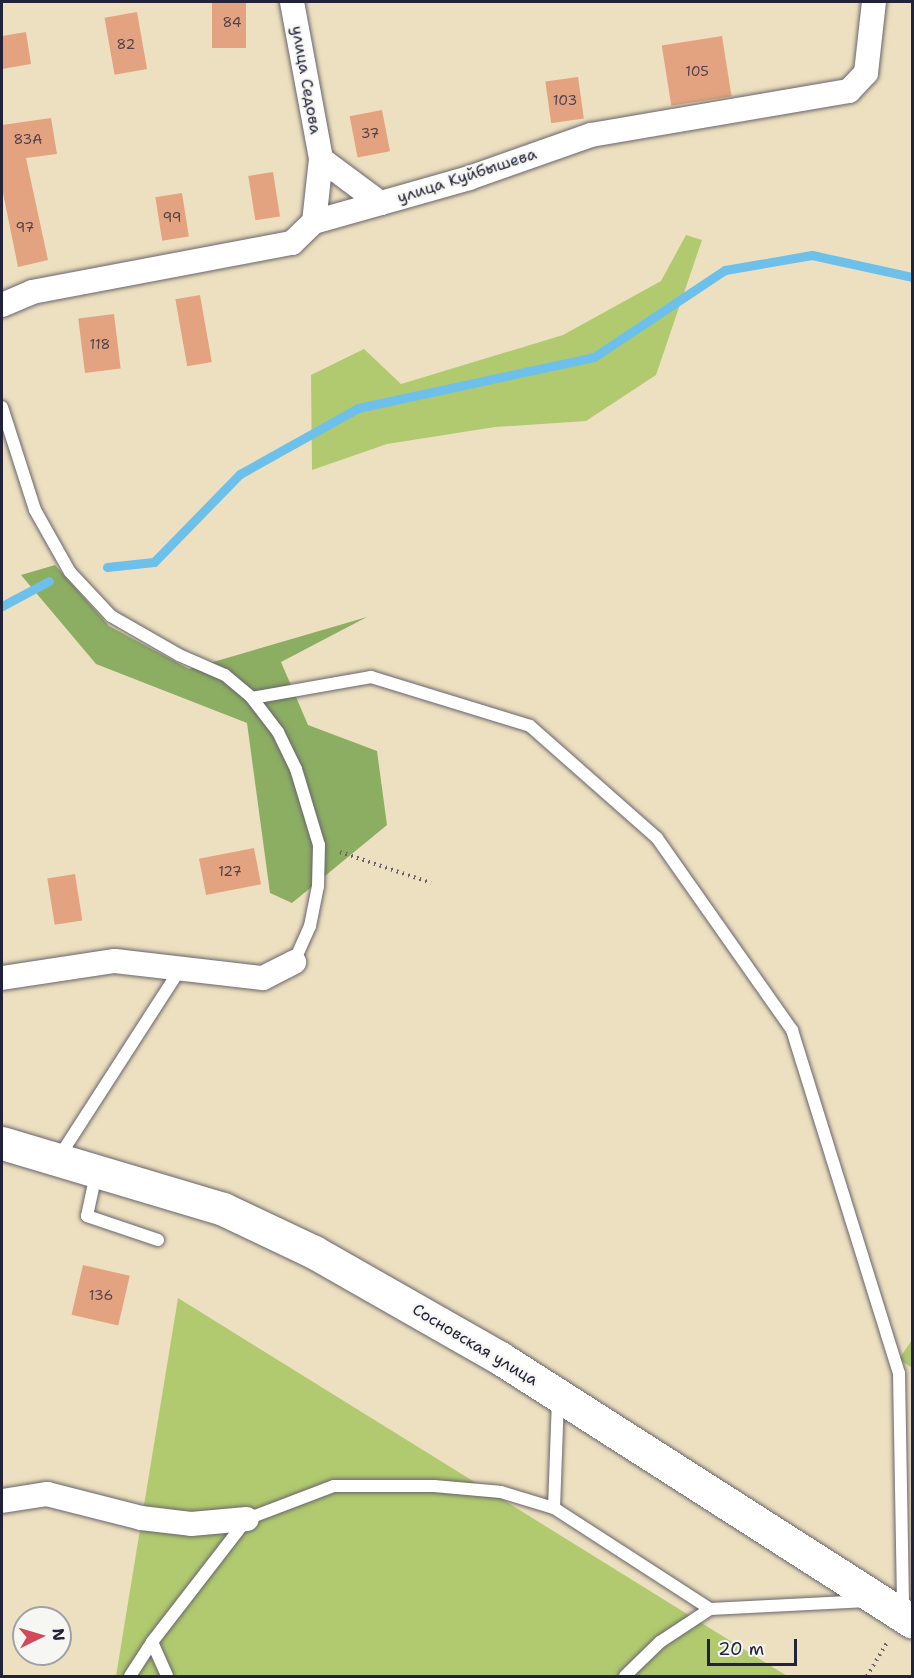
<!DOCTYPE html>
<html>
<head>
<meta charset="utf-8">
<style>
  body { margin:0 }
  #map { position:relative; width:914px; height:1678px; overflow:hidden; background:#ede0c0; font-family:"Shantell Sans",sans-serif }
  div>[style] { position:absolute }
  .green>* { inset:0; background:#b1ca6f }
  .forest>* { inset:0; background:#8cae62 }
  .stream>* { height:9px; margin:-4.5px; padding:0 4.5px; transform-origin:4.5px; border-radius:4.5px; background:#6dc0e9 }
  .building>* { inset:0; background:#e3a381; transform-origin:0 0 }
  .path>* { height:4px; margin-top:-2px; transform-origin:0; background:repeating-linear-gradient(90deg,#69646a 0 1.5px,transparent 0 6px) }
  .roads { filter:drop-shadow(0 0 2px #69646a) drop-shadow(0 0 2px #69646a) }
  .service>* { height:12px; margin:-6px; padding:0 6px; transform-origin:6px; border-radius:6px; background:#fff }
  .minor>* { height:24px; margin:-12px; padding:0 12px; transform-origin:12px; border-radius:12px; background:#fff }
  .secondary>* { height:33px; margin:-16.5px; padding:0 16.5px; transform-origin:16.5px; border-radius:16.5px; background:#fff }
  span { translate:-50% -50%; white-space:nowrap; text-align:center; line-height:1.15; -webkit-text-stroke:4.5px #f6f6f2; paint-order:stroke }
  .number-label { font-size:14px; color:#52424c }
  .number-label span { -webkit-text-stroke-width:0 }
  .street-label { font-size:16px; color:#22223b }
  .frame { position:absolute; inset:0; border:3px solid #22223b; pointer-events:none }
  .north { position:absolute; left:12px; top:1606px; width:60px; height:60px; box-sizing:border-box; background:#f6f6f2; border:2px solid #a1a1a9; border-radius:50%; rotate:85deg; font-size:16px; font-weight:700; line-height:24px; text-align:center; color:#22223b }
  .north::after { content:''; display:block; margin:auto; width:21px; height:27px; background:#d1495b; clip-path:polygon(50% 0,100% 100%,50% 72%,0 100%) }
  .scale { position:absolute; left:707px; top:1639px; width:90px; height:27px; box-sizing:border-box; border:3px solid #22223b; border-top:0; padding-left:8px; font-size:18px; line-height:21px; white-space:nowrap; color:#22223b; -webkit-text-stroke:4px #f6f6f2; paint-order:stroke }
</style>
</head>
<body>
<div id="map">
  <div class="green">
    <div style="clip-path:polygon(686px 235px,702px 240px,656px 375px,586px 421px,495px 427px,387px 444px,312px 470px,311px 375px,364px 349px,401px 384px,563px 335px,661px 281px)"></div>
    <div style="clip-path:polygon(178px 1298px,787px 1676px,116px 1676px)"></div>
    <div style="clip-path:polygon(912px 1340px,912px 1368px,899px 1359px)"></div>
  </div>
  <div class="forest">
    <div style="clip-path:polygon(55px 565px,109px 626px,189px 669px,367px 617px,281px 662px,308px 725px,377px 751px,387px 825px,292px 903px,270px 893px,247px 723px,96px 664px,21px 575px)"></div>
  </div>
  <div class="stream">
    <div style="left:107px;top:567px;width:47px;rotate:-6.1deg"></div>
    <div style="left:154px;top:562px;width:123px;rotate:-45.7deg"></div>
    <div style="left:240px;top:474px;width:135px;rotate:-29.2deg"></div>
    <div style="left:358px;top:408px;width:241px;rotate:-12.2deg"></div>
    <div style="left:594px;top:357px;width:157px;rotate:-33.6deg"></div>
    <div style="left:725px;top:270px;width:88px;rotate:-9.8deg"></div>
    <div style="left:812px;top:255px;width:102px;rotate:12.4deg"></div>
    <div style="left:2px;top:606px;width:53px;rotate:-28deg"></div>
  </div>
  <div class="building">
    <div style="left:212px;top:2px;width:34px;height:46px"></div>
    <div style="left:137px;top:12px;width:58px;height:33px;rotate:80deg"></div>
    <div style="clip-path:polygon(26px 32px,31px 64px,2px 69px,2px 36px)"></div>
    <div style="left:722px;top:36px;width:61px;height:61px;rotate:81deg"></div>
    <div style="left:578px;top:77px;width:42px;height:33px;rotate:82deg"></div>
    <div style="left:382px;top:110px;width:42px;height:33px;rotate:79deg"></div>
    <div style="clip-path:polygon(51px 118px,57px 154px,26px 158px,48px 260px,18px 267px,2px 188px,2px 125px)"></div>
    <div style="left:273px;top:172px;width:45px;height:25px;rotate:81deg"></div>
    <div style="left:182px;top:193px;width:44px;height:27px;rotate:81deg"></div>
    <div style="left:200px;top:295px;width:68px;height:25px;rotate:80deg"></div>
    <div style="left:114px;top:314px;width:55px;height:36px;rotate:83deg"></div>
    <div style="left:254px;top:848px;width:37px;height:56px;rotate:79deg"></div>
    <div style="left:75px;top:874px;width:47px;height:28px;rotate:81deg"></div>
    <div style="left:83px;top:1265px;width:48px;height:51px;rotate:13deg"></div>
  </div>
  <div class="path">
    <div style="left:340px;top:852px;width:96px;rotate:18.8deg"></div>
    <div style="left:867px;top:1676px;width:41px;rotate:-59deg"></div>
  </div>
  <div class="roads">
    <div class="service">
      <div style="left:2px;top:407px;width:108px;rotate:72.2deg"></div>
      <div style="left:35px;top:510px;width:71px;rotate:60.6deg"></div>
      <div style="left:70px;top:572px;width:60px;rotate:47deg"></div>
      <div style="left:111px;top:616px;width:78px;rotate:29.8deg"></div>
      <div style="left:179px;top:655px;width:50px;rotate:23.5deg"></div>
      <div style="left:225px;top:675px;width:35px;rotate:40deg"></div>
      <div style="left:252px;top:698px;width:43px;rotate:52.6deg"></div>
      <div style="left:278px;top:732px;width:41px;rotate:64.1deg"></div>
      <div style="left:296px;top:769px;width:79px;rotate:73.2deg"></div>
      <div style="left:319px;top:845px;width:41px;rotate:91.4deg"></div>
      <div style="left:318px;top:886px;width:41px;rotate:101.3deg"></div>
      <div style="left:310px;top:926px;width:39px;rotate:114deg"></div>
      <div style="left:252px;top:698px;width:121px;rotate:-10deg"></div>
      <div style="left:371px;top:677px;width:166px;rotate:17.1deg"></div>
      <div style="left:530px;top:726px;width:169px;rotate:41.4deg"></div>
      <div style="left:657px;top:838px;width:235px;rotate:54.9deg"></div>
      <div style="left:792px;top:1030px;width:359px;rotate:72.7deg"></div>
      <div style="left:899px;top:1373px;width:238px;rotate:89deg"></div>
      <div style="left:59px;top:1157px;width:224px;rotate:-57.2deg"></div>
      <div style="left:96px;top:1174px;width:43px;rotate:102.1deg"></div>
      <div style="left:87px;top:1216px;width:75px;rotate:18.7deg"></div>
      <div style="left:558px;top:1399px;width:109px;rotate:92.1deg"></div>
      <div style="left:554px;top:1508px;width:186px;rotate:32.9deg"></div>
      <div style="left:710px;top:1609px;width:158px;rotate:-2.9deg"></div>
      <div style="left:152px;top:1642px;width:37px;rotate:66deg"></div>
      <div style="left:130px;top:1676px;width:40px;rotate:-57.1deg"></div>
      <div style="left:152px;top:1642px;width:155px;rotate:-52.3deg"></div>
      <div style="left:247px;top:1519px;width:93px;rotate:-20.8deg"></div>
      <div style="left:334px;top:1486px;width:100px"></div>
      <div style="left:434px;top:1486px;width:67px;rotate:5.1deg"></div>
      <div style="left:501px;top:1492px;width:55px;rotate:16.8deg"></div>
      <div style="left:625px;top:1676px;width:49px;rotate:-44.2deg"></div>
      <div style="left:660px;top:1642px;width:60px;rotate:-33.4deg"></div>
    </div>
    <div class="minor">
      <div style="left:292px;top:2px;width:160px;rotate:79.5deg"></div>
      <div style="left:321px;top:159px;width:63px;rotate:96.3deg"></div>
      <div style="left:321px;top:159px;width:74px;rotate:36.7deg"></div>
      <div style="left:2px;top:305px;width:33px;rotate:-23deg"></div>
      <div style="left:32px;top:292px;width:265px;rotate:-10.7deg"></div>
      <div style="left:292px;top:243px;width:30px;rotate:-44deg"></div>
      <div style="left:314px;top:222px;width:161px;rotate:-15.8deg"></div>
      <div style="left:469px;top:178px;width:129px;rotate:-19.4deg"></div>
      <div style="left:591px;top:135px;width:262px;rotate:-9.7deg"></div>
      <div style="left:849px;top:91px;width:25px;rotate:-47deg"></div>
      <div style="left:866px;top:73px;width:71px;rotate:-83.6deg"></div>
      <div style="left:2px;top:978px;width:114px;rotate:-8.6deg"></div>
      <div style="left:115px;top:961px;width:149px;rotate:6.6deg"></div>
      <div style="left:263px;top:978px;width:35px;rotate:-27deg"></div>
      <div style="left:2px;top:1501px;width:46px;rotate:-8.8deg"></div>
      <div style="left:47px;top:1494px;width:97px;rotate:14.3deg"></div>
      <div style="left:141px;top:1518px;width:50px;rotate:6.8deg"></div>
      <div style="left:191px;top:1524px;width:56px;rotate:-5.1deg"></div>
    </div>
    <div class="secondary">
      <div style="left:2px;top:1143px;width:231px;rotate:16.6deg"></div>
      <div style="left:223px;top:1209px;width:101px;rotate:25.3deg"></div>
      <div style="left:314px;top:1252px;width:214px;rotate:29.7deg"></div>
      <div style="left:500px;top:1358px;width:489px;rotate:32.6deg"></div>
    </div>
  </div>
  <div class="number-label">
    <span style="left:232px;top:22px">84</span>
    <span style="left:126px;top:44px">82</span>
    <span style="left:697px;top:71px">105</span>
    <span style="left:565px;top:100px">103</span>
    <span style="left:370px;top:133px">37</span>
    <span style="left:28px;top:139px">83А</span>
    <span style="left:172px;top:217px">99</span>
    <span style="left:25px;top:227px">97</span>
    <span style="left:100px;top:344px">118</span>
    <span style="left:230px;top:871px">127</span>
    <span style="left:101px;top:1295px">136</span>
  </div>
  <div class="street-label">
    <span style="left:306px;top:80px;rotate:80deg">улица Седова</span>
    <span style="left:467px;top:176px;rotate:-18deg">улица Куйбышева</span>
    <span style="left:475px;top:1345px;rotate:31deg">Сосновская улица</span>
  </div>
  <div class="frame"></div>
  <div class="north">N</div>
  <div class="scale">20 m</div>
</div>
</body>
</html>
